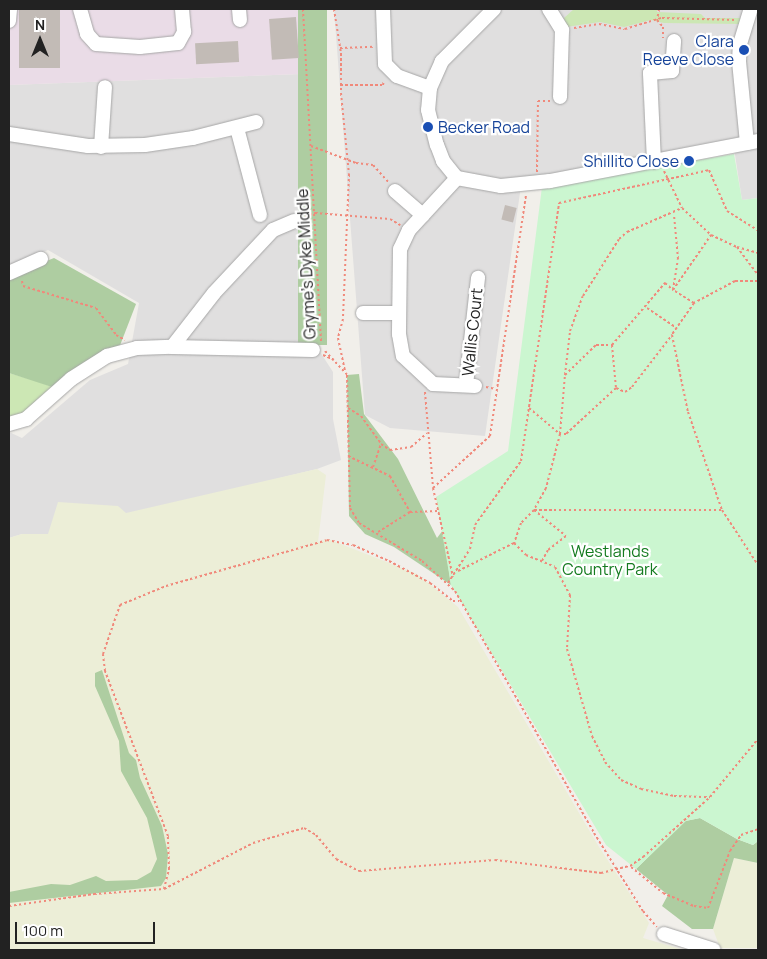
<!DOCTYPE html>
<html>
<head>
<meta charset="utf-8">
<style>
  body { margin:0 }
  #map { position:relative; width:767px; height:959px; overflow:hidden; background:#f1efea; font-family:Manrope,sans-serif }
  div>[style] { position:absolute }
  .residential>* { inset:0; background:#e0dfdf }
  .industrial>* { inset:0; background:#eadce7 }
  .farmland>* { inset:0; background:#eceed7 }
  .grass>* { inset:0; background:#cce7b4 }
  .forest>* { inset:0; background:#aecda1; transform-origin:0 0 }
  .park>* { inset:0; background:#cbf6d0 }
  .building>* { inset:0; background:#c2bbb6; transform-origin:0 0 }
  .path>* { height:2px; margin-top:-1px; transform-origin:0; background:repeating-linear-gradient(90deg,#f0897b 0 2.5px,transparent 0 5px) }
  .roads { filter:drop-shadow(0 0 1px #a6a6a6) drop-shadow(0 0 1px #a6a6a6) }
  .minor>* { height:14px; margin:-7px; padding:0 7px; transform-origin:7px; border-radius:7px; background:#fff }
  .dots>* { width:14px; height:14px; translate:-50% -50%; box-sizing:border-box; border:2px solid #fff; border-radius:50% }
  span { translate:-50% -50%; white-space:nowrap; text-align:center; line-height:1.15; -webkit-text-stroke:4.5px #fff; paint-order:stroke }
  .transit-label { font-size:16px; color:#164399 }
  .right { translate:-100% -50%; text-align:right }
  .left { translate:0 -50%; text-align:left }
  .street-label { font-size:16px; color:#222 }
  .park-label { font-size:16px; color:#147b1f }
  .frame { position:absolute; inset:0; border:10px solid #222; pointer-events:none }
  .north { position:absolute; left:15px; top:15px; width:50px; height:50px; -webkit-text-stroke:4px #fff; paint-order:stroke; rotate:0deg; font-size:14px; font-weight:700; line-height:20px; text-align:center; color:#222 }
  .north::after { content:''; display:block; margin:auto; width:18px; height:22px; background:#222; clip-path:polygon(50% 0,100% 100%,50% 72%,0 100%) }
  .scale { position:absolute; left:15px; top:922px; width:140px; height:22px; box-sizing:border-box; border:2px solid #222; border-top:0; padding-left:6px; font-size:15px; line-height:18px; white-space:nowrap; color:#222; -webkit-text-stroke:4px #fff; paint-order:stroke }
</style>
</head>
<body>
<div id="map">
  <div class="residential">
    <div style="clip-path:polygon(334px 9px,758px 9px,758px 198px,742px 200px,733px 142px,522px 179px,485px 436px,390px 428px,365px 415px)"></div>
    <div style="clip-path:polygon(301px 74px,315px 344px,333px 372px,333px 419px,341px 460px,317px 469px,48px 534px,22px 534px,9px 538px,9px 432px,22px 438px,90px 380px,128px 364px,139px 303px,48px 250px,9px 266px,9px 85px)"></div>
  </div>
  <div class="industrial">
    <div style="clip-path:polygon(9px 9px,298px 9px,301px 74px,9px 85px)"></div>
  </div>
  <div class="farmland">
    <div style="clip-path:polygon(317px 469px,326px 475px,318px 542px,328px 539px,417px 574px,458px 607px,599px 847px,649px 923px,643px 938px,684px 950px,9px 950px,9px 538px,22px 534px,48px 534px,58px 502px,118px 506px,126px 513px)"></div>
    <div style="clip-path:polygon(734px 858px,758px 863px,758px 948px,720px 948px,713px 929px)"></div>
  </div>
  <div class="grass">
    <div style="clip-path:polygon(574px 9px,657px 9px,657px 12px,701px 14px,705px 18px,742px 18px,741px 24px,664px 23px,651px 20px,624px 27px,600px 22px,566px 27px,564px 18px)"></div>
    <div style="clip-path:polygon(9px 373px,36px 381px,58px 389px,9px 424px)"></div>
  </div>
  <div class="forest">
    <div style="left:298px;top:9px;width:29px;height:336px"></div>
    <div style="clip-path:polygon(54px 258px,136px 304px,119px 348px,55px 388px,9px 373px,9px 276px)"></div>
    <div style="clip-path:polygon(359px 374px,364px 414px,398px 459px,437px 538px,443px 530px,451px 585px,394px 547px,365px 534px,349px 516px,347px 375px)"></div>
    <div style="clip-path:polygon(102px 670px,129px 753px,136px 760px,140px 778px,162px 826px,168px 854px,166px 878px,161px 886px,9px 903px,9px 892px,51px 884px,70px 885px,96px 876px,106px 881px,137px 880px,151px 872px,157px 859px,147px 818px,121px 771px,119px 741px,95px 686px,95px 673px)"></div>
    <div style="clip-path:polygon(700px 818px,737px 839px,753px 845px,758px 841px,758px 863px,734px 858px,713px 929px,692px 929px,662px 906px,668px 895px,636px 869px,685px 821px)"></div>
  </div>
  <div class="park">
    <div style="clip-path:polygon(734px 154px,742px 200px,758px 198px,758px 841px,753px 845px,737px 839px,700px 818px,686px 821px,636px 869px,606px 845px,451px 585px,436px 497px,508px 451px,542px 187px)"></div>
  </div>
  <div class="building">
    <div style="left:19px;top:9px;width:41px;height:59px"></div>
    <div style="left:296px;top:17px;width:41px;height:27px;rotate:86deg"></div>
    <div style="left:238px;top:41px;width:21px;height:43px;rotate:87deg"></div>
    <div style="left:505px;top:205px;width:12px;height:15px;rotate:14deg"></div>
  </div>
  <div class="path">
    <div style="left:303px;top:9px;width:333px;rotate:86.9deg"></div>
    <div style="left:334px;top:9px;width:45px;rotate:81deg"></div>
    <div style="left:341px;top:53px;width:40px;rotate:90deg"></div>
    <div style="left:341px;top:93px;width:81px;rotate:84.4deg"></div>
    <div style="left:349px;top:174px;width:145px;rotate:92.4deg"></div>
    <div style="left:343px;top:319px;width:20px;rotate:105deg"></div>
    <div style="left:338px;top:338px;width:34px;rotate:78deg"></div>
    <div style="left:659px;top:9px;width:11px;rotate:100deg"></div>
    <div style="left:657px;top:20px;width:9px;rotate:49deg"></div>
    <div style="left:663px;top:27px;width:11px;rotate:90deg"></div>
    <div style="left:574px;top:28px;width:25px;rotate:-9deg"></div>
    <div style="left:599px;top:24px;width:26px;rotate:11deg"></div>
    <div style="left:625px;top:29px;width:39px;rotate:-17deg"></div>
    <div style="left:662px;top:18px;width:74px;rotate:1.5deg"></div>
    <div style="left:340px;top:48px;width:34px;rotate:-2deg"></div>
    <div style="left:340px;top:85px;width:43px"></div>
    <div style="left:383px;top:85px;width:5px;rotate:-79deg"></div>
    <div style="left:311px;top:146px;width:48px;rotate:20.7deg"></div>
    <div style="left:356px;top:163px;width:17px;rotate:7deg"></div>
    <div style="left:373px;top:165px;width:24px;rotate:48deg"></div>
    <div style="left:664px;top:171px;width:41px;rotate:64.1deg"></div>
    <div style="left:682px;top:208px;width:40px;rotate:43deg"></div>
    <div style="left:711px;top:235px;width:29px;rotate:25deg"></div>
    <div style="left:737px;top:247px;width:35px;rotate:53deg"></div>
    <div style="left:537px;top:172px;width:71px;rotate:-89.2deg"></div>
    <div style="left:538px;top:101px;width:12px"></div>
    <div style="left:305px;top:217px;width:11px;rotate:-22deg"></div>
    <div style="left:315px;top:213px;width:75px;rotate:4.6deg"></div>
    <div style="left:390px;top:219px;width:12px;rotate:31deg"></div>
    <div style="left:737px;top:247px;width:22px;rotate:16deg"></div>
    <div style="left:22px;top:281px;width:5px;rotate:79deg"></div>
    <div style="left:23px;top:286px;width:76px;rotate:16.8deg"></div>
    <div style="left:96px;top:308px;width:34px;rotate:53deg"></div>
    <div style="left:116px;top:335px;width:10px;rotate:29deg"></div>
    <div style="left:758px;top:281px;width:23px;rotate:180deg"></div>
    <div style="left:735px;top:281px;width:47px;rotate:151.8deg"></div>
    <div style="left:694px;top:303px;width:39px;rotate:125deg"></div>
    <div style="left:672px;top:335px;width:79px;rotate:78.3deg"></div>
    <div style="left:688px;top:412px;width:104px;rotate:70.9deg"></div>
    <div style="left:722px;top:510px;width:66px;rotate:56.8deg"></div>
    <div style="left:694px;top:303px;width:25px;rotate:-148deg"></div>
    <div style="left:673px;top:290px;width:67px;rotate:-55.4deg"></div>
    <div style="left:647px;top:308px;width:36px;rotate:34deg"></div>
    <div style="left:612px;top:345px;width:82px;rotate:-49.5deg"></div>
    <div style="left:665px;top:283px;width:11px;rotate:41deg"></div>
    <div style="left:673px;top:290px;width:31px;rotate:-81deg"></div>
    <div style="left:678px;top:259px;width:44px;rotate:-95.2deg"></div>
    <div style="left:325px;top:351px;width:33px;rotate:47deg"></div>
    <div style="left:347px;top:375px;width:133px;rotate:88.7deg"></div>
    <div style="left:350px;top:508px;width:17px;rotate:59deg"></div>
    <div style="left:359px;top:523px;width:74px;rotate:31.1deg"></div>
    <div style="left:422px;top:561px;width:45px;rotate:42.3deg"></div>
    <div style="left:455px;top:591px;width:279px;rotate:60.1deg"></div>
    <div style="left:594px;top:833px;width:92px;rotate:57.9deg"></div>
    <div style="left:643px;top:911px;width:21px;rotate:49deg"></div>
    <div style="left:323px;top:355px;width:12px;rotate:24deg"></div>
    <div style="left:565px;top:375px;width:43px;rotate:-44.1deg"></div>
    <div style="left:596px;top:345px;width:16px"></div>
    <div style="left:612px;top:345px;width:43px;rotate:84.7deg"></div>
    <div style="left:616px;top:388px;width:68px;rotate:137.4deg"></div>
    <div style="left:566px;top:434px;width:6px;rotate:180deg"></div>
    <div style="left:560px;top:434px;width:59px;rotate:-85.2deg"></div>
    <div style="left:565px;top:375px;width:44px;rotate:-83.5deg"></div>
    <div style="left:570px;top:331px;width:37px;rotate:-70deg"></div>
    <div style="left:583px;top:296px;width:67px;rotate:-57.7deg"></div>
    <div style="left:619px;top:239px;width:11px;rotate:-41deg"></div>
    <div style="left:627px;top:232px;width:60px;rotate:-23.6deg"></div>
    <div style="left:486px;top:387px;width:10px;rotate:11deg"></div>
    <div style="left:616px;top:388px;width:10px;rotate:24deg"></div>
    <div style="left:625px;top:392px;width:9px;rotate:-36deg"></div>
    <div style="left:632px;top:387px;width:66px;rotate:-52.4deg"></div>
    <div style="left:425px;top:392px;width:96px;rotate:85.2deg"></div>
    <div style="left:433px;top:488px;width:91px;rotate:77.3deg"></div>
    <div style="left:348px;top:408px;width:15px;rotate:32deg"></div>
    <div style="left:361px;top:416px;width:34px;rotate:54deg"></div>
    <div style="left:381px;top:444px;width:11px;rotate:34deg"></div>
    <div style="left:390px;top:450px;width:21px;rotate:-8deg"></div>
    <div style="left:411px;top:447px;width:21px;rotate:-41deg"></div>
    <div style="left:529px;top:408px;width:40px;rotate:40deg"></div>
    <div style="left:560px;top:434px;width:56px;rotate:104.5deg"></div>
    <div style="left:546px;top:488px;width:25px;rotate:119deg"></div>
    <div style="left:534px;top:510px;width:18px;rotate:135deg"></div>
    <div style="left:521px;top:523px;width:21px;rotate:109deg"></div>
    <div style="left:514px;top:543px;width:17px;rotate:45deg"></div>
    <div style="left:526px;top:555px;width:31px;rotate:22deg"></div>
    <div style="left:555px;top:567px;width:32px;rotate:62deg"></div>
    <div style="left:570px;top:595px;width:54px;rotate:93.2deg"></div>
    <div style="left:567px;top:649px;width:91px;rotate:74deg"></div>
    <div style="left:592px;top:736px;width:29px;rotate:63deg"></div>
    <div style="left:605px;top:762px;width:24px;rotate:48deg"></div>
    <div style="left:621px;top:780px;width:22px;rotate:24deg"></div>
    <div style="left:641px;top:789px;width:34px;rotate:12deg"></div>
    <div style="left:674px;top:796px;width:36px;rotate:2deg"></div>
    <div style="left:710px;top:797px;width:75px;rotate:-50.4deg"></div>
    <div style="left:348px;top:456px;width:47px;rotate:25.5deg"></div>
    <div style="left:390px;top:476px;width:41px;rotate:60.9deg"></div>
    <div style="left:410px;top:512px;width:28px;rotate:-2deg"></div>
    <div style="left:373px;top:467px;width:24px;rotate:-71deg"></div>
    <div style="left:433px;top:488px;width:77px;rotate:-42.4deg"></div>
    <div style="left:490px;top:436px;width:243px;rotate:-81.5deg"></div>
    <div style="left:534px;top:510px;width:188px"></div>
    <div style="left:534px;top:510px;width:41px;rotate:39.1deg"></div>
    <div style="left:566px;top:536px;width:23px;rotate:142deg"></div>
    <div style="left:548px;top:550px;width:13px;rotate:119deg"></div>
    <div style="left:378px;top:532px;width:38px;rotate:-32deg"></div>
    <div style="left:458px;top:571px;width:63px;rotate:-26.6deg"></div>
    <div style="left:448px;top:583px;width:40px;rotate:-57.1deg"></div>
    <div style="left:470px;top:549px;width:25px;rotate:-78deg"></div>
    <div style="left:475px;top:525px;width:79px;rotate:-54.3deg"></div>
    <div style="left:521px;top:461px;width:261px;rotate:-81.6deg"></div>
    <div style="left:559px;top:203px;width:154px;rotate:-12.4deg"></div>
    <div style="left:709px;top:170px;width:45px;rotate:66.3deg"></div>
    <div style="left:727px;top:211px;width:36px;rotate:32deg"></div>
    <div style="left:631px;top:867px;width:41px;rotate:39.1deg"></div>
    <div style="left:663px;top:893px;width:34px;rotate:23deg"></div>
    <div style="left:694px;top:906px;width:14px;rotate:8deg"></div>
    <div style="left:708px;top:908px;width:61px;rotate:-68.9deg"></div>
    <div style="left:730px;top:851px;width:19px;rotate:-55deg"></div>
    <div style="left:741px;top:835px;width:18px;rotate:-19deg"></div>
    <div style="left:164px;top:889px;width:21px;rotate:-76deg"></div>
    <div style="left:169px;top:869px;width:33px;rotate:-92deg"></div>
    <div style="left:168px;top:836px;width:177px;rotate:-110.9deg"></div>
    <div style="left:105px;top:671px;width:17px;rotate:-97deg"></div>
    <div style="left:103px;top:654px;width:52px;rotate:-70.9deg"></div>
    <div style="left:120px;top:605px;width:50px;rotate:-22.4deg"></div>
    <div style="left:166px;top:586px;width:167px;rotate:-15.9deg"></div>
    <div style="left:327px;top:540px;width:26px;rotate:11deg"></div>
    <div style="left:353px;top:545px;width:39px;rotate:24deg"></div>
    <div style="left:389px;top:561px;width:47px;rotate:28.2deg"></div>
    <div style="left:430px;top:583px;width:29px;rotate:38deg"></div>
    <div style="left:453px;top:601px;width:6px"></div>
    <div style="left:9px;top:906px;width:86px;rotate:-8deg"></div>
    <div style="left:94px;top:894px;width:70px;rotate:-4.1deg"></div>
    <div style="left:164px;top:889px;width:100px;rotate:-27.3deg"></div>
    <div style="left:253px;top:843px;width:53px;rotate:-16.4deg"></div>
    <div style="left:304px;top:828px;width:14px;rotate:30deg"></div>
    <div style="left:316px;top:835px;width:31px;rotate:50deg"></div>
    <div style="left:336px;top:859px;width:26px;rotate:28deg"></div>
    <div style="left:359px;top:871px;width:136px;rotate:-4.6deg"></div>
    <div style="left:495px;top:860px;width:107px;rotate:7deg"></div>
    <div style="left:601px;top:873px;width:30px;rotate:-14deg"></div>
    <div style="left:630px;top:866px;width:16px;rotate:-35deg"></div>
    <div style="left:643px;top:857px;width:90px;rotate:-41.8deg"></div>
  </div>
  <div class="roads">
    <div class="minor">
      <div style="left:80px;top:9px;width:26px;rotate:74deg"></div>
      <div style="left:87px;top:34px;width:13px;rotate:48deg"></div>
      <div style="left:96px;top:44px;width:44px;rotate:3.9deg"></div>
      <div style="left:140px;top:47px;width:38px;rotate:-6deg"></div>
      <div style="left:178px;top:43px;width:13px;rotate:-61deg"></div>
      <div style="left:184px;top:32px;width:23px;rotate:-95deg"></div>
      <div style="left:239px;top:9px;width:11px;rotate:85deg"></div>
      <div style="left:383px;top:9px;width:55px;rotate:87.9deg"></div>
      <div style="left:385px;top:64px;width:17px;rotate:45deg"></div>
      <div style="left:397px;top:76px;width:35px;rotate:20deg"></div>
      <div style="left:494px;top:9px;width:74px;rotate:135deg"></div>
      <div style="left:442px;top:61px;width:30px;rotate:114deg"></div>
      <div style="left:430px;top:88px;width:22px;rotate:95deg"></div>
      <div style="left:428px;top:110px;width:36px;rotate:76deg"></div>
      <div style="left:437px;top:145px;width:17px;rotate:69deg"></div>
      <div style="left:443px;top:161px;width:22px;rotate:51deg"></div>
      <div style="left:457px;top:178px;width:45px;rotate:10.3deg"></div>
      <div style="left:501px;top:186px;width:49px;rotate:-5.8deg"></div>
      <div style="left:550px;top:181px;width:212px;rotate:-10.9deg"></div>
      <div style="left:549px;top:9px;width:25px;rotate:58deg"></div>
      <div style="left:562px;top:30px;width:67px;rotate:91.7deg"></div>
      <div style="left:9px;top:21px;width:12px;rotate:-85deg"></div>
      <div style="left:237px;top:128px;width:90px;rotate:75.2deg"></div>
      <div style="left:9px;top:134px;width:80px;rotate:8.6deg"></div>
      <div style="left:88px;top:146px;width:57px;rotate:-1deg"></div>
      <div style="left:145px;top:145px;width:49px;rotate:-8.3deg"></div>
      <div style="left:193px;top:138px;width:65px;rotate:-14.3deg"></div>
      <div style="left:747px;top:143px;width:82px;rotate:-95.6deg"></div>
      <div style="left:739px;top:61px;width:17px;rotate:-87deg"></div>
      <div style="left:740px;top:44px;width:37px;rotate:-73deg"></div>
      <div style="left:101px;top:147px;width:60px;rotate:-86.2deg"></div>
      <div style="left:654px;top:162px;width:89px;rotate:-92.6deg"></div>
      <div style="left:650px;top:73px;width:22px;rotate:-5deg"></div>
      <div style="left:672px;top:71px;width:30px;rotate:-86deg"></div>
      <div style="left:457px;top:178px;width:71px;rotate:132.7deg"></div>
      <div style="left:409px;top:230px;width:21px;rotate:115deg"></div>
      <div style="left:400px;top:249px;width:85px;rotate:90.7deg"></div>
      <div style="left:399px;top:334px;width:22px;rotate:80deg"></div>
      <div style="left:403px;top:356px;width:41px;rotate:43deg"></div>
      <div style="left:433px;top:384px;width:42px;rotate:2.7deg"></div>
      <div style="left:395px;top:191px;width:37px;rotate:41deg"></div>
      <div style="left:9px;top:273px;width:35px;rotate:-24deg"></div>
      <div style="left:363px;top:313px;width:35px"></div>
      <div style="left:172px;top:347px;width:141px;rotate:1.2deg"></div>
      <div style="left:466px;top:385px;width:108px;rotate:-83.6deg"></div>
      <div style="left:9px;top:424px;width:18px;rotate:-16deg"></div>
      <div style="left:26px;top:419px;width:60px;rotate:-41.6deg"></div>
      <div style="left:71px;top:379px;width:43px;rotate:-32.6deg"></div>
      <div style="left:107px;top:356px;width:31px;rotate:-15deg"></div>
      <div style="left:137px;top:348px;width:35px;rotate:-2deg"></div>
      <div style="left:172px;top:347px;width:68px;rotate:-52.1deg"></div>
      <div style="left:214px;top:293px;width:86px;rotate:-46.9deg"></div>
      <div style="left:273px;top:230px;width:23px;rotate:-23deg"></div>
      <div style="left:664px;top:934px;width:52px;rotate:17.7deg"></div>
    </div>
  </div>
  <div class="dots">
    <div style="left:744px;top:50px;background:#1a4fb4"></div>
    <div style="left:428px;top:127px;background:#1a4fb4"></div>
    <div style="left:689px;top:161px;background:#1a4fb4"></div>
  </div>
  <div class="transit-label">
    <span class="right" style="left:734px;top:50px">Clara<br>Reeve Close</span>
    <span class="left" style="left:438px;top:127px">Becker Road</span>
    <span class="right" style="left:679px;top:161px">Shillito Close</span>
  </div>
  <div class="street-label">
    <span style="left:306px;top:264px;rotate:-93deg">Gryme's Dyke Middle</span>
    <span style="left:472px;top:332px;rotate:-84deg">Wallis Court</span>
  </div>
  <div class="park-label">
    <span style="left:610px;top:560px">Westlands<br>Country Park</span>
  </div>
  <div class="frame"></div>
  <div class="north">N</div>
  <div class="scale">100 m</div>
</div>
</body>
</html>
